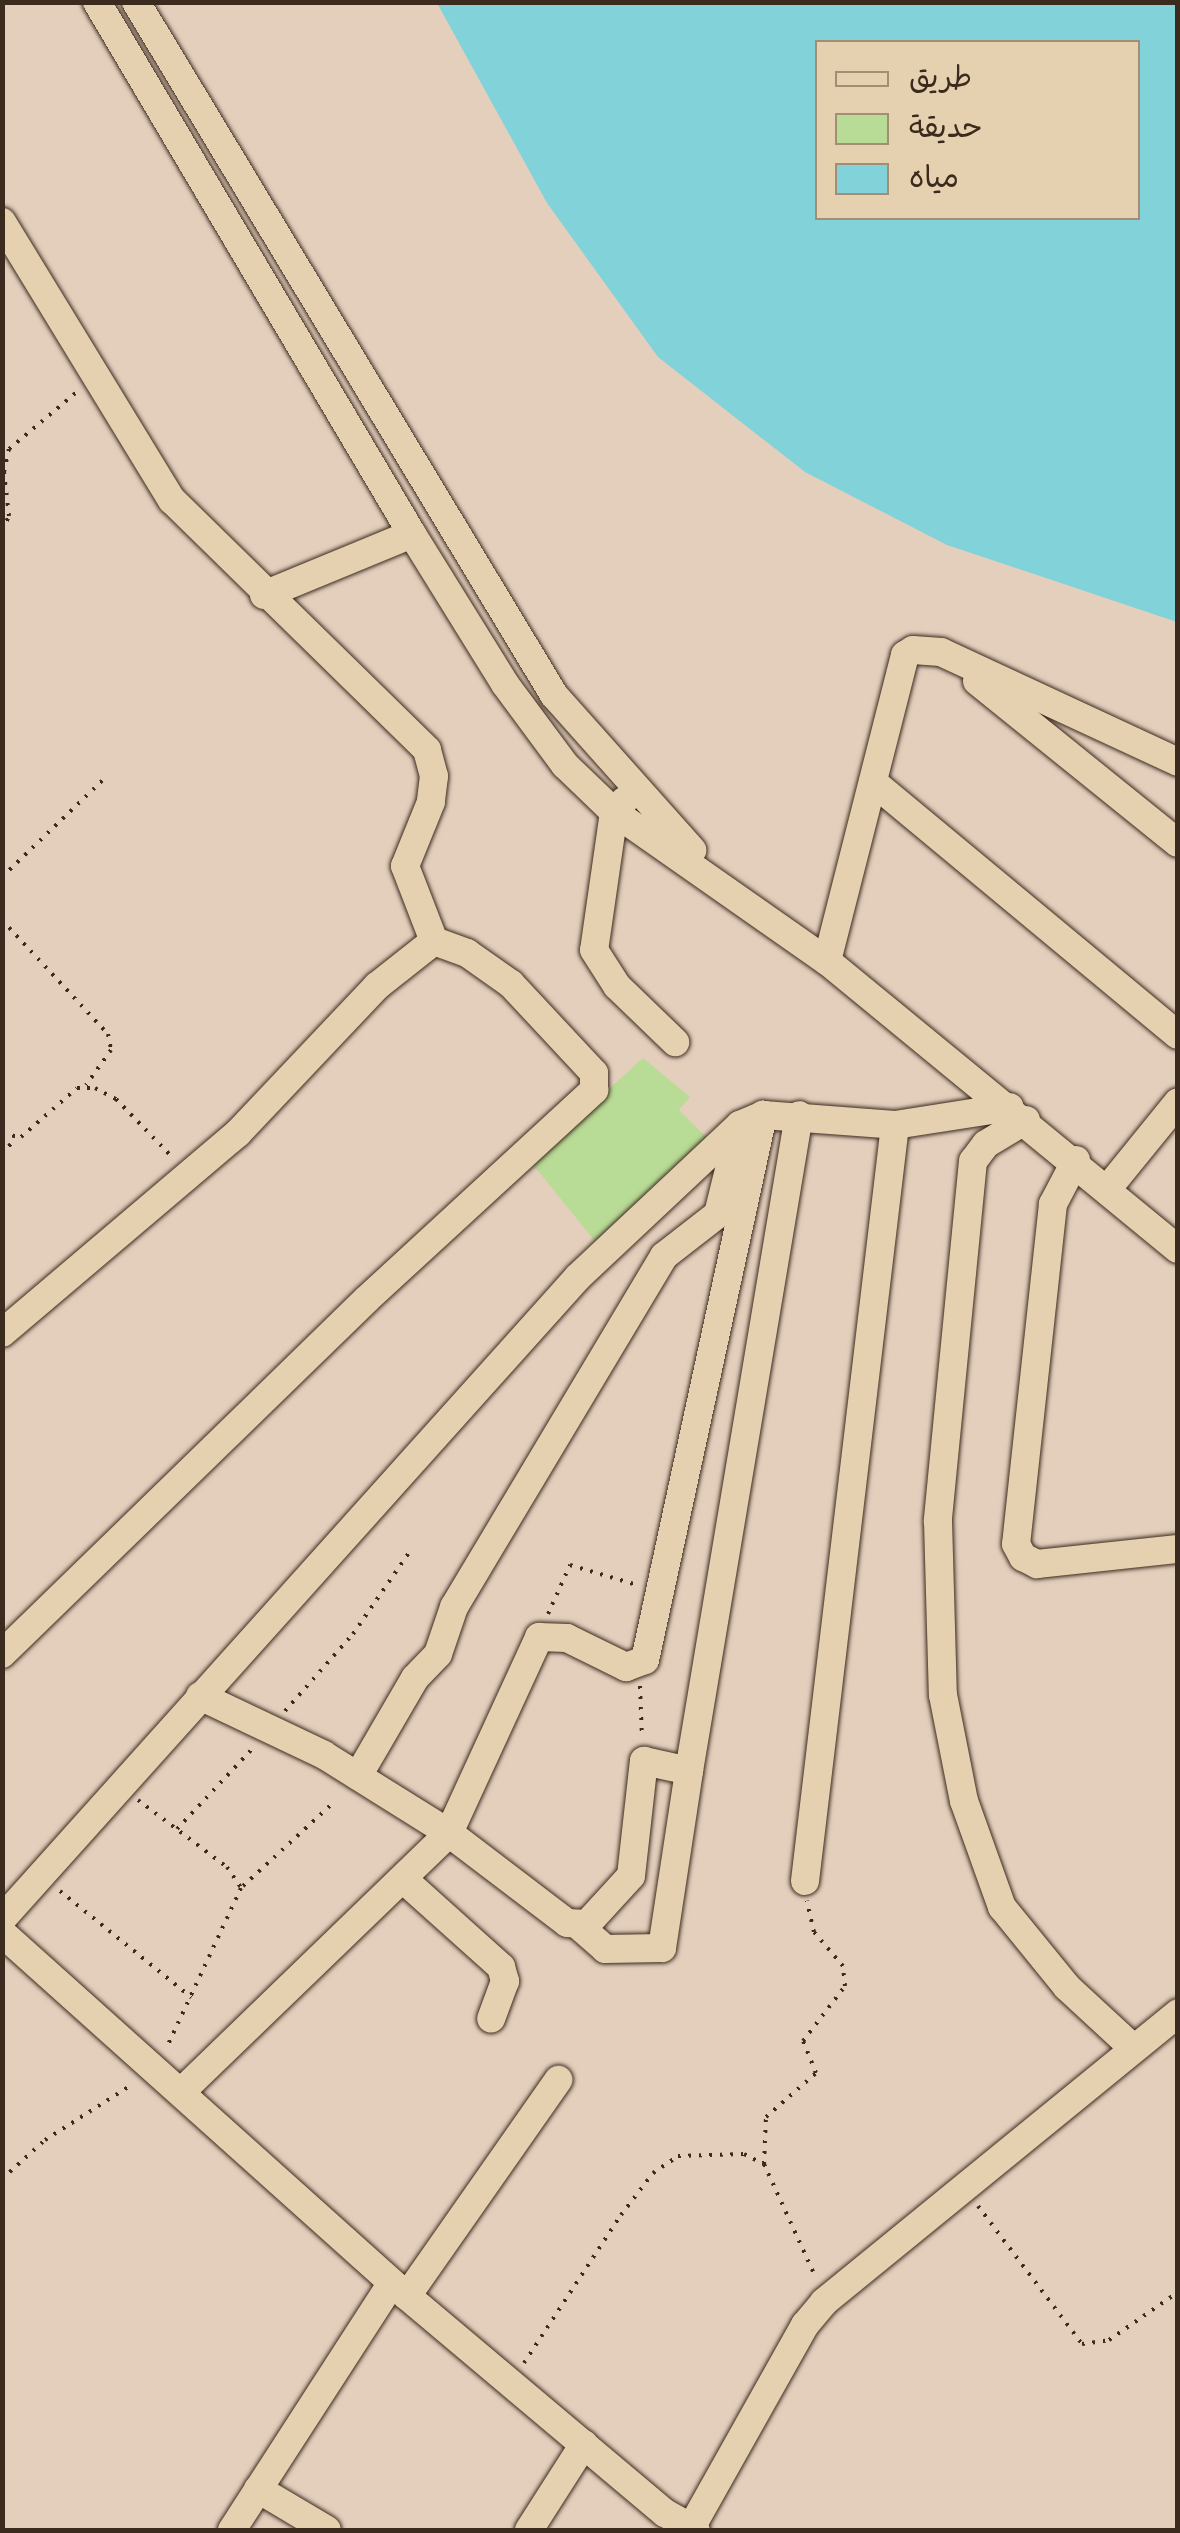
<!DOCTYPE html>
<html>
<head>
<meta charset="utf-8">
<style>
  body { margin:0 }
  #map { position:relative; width:1180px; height:2533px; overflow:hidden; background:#e4cfbd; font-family:Kalam,"Playpen Sans Arabic",sans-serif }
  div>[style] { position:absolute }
  .green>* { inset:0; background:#b8db95 }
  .water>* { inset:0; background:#81d2d9 }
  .path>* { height:4px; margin-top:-2px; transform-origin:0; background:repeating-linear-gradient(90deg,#3b2a1e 0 2.5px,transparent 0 10.5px) }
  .roads { filter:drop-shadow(0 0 2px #3b2a1e) drop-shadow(0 0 2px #3b2a1e) }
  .minor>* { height:28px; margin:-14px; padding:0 14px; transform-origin:14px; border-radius:14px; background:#e5d1af }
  span { translate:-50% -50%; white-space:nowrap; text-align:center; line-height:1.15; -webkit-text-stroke:10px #e5d1af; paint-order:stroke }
  .frame { position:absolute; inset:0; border:5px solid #3b2a1e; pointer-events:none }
  .legend { position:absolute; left:815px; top:40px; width:325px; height:180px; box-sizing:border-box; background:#e5d1af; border:2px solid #a18e75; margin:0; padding:12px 18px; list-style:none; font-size:30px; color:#3b2a1e }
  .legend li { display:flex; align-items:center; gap:20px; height:50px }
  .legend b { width:50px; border:2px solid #a18e75 }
</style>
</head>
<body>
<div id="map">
  <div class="green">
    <div style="clip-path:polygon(643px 1058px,690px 1097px,679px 1110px,707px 1138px,595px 1241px,530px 1161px)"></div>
  </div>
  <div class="water">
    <div style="clip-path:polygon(evenodd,437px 3px,1177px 3px,1177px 622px,947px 545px,805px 472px,658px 357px,547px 203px,437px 3px,818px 42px,1138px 42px,1138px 218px,818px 218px,818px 42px)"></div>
  </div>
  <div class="path">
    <div style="left:2px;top:530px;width:16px;rotate:-63deg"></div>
    <div style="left:9px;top:516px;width:44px;rotate:-96.5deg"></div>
    <div style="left:4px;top:472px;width:24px;rotate:-78deg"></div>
    <div style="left:9px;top:449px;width:92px;rotate:-40.1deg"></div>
    <div style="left:2px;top:877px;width:143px;rotate:-43.9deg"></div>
    <div style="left:2px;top:920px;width:156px;rotate:47.1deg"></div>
    <div style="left:108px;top:1034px;width:16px;rotate:79deg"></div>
    <div style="left:111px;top:1050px;width:43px;rotate:125.5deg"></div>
    <div style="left:2px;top:1134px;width:19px;rotate:9deg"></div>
    <div style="left:21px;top:1137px;width:74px;rotate:-41.2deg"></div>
    <div style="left:77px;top:1088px;width:18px"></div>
    <div style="left:95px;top:1088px;width:24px;rotate:28deg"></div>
    <div style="left:116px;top:1099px;width:83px;rotate:46deg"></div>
    <div style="left:2px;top:1154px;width:20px;rotate:-49deg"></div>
    <div style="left:548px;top:1614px;width:54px;rotate:-65.8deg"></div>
    <div style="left:570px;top:1565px;width:70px;rotate:16.6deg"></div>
    <div style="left:640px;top:1686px;width:51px;rotate:87.8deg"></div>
    <div style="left:285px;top:1711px;width:103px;rotate:-48.6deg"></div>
    <div style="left:353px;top:1634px;width:101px;rotate:-55.5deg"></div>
    <div style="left:138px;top:1800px;width:111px;rotate:37deg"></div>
    <div style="left:227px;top:1867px;width:25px;rotate:56deg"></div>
    <div style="left:241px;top:1888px;width:178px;rotate:115deg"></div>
    <div style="left:177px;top:1829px;width:115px;rotate:-46.8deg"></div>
    <div style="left:243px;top:1886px;width:125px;rotate:-42.7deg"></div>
    <div style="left:60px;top:1891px;width:169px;rotate:39deg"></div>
    <div style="left:764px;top:2164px;width:47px;rotate:-87.6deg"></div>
    <div style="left:766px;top:2117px;width:67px;rotate:-41.3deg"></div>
    <div style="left:816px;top:2073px;width:35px;rotate:-112deg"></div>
    <div style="left:803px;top:2041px;width:69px;rotate:-52.6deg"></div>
    <div style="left:845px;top:1986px;width:20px;rotate:-96deg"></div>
    <div style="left:843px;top:1966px;width:45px;rotate:-130.5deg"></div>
    <div style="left:814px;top:1932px;width:32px;rotate:-103deg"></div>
    <div style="left:2px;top:2179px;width:58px;rotate:-42.2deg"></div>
    <div style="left:45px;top:2140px;width:104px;rotate:-32.5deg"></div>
    <div style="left:978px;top:2206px;width:173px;rotate:53deg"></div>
    <div style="left:1082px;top:2344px;width:27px;rotate:-8deg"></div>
    <div style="left:1109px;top:2340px;width:84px;rotate:-34.8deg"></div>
    <div style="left:524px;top:2363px;width:177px;rotate:-56.8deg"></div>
    <div style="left:621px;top:2215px;width:53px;rotate:-52.7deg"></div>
    <div style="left:653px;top:2173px;width:30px;rotate:-34deg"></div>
    <div style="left:678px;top:2156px;width:66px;rotate:-1.7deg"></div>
    <div style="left:744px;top:2154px;width:22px;rotate:27deg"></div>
    <div style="left:764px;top:2164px;width:125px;rotate:65.5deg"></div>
  </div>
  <div class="roads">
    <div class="minor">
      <div style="left:97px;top:2px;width:618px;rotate:59.37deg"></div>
      <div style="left:412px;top:534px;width:176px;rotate:58.2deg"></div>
      <div style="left:505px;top:684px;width:101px;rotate:53.5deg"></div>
      <div style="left:565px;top:765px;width:68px;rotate:43.8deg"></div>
      <div style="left:614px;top:812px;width:260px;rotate:35deg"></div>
      <div style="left:827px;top:961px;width:454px;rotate:39.4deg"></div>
      <div style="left:136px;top:2px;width:809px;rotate:58.9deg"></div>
      <div style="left:554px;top:695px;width:208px;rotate:48.3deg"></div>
      <div style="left:2px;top:222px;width:326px;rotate:58.6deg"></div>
      <div style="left:172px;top:500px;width:357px;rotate:44.4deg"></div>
      <div style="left:427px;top:750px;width:27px;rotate:75deg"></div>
      <div style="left:434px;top:776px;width:26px;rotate:97deg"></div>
      <div style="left:431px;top:802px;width:69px;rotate:112.1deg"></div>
      <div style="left:405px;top:866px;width:80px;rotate:68.9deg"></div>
      <div style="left:434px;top:941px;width:73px;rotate:141.7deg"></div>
      <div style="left:377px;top:986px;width:202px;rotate:133.4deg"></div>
      <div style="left:238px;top:1133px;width:309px;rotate:139.7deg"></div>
      <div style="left:264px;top:595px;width:160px;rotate:-22.4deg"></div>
      <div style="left:977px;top:681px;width:258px;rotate:38.9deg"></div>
      <div style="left:873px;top:782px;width:396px;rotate:39.7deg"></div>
      <div style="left:624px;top:801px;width:15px;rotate:132deg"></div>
      <div style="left:614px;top:812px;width:139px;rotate:98.2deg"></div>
      <div style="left:594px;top:950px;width:43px;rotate:57.4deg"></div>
      <div style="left:617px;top:986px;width:81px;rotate:44deg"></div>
      <div style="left:827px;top:961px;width:316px;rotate:-75.7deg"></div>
      <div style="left:905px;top:655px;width:9px;rotate:-32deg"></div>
      <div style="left:913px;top:650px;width:28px;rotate:4deg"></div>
      <div style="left:941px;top:652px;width:261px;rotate:24.9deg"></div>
      <div style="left:1026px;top:1120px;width:47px;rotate:149deg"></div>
      <div style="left:986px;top:1144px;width:21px;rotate:127deg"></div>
      <div style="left:973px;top:1161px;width:362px;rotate:95.6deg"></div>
      <div style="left:938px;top:1521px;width:174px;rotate:88.4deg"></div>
      <div style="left:943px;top:1695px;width:108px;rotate:78.8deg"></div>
      <div style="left:964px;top:1801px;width:113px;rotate:70.3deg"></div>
      <div style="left:1002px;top:1907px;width:103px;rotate:50.9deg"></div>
      <div style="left:1067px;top:1987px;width:88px;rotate:42.7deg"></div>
      <div style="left:1076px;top:1160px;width:50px;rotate:117.6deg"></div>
      <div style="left:1053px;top:1204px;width:342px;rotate:96.2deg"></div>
      <div style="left:1016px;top:1544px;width:15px;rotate:62deg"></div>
      <div style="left:1023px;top:1557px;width:16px;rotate:27deg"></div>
      <div style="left:1037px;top:1564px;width:142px;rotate:-6.1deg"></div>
      <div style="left:1109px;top:1187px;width:109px;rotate:-50.9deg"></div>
      <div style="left:2px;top:1654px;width:509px;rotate:-44.2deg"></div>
      <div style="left:367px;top:1299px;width:309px;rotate:-42.6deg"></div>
      <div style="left:594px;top:1090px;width:17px;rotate:-90deg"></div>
      <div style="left:594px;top:1073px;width:122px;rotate:-133deg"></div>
      <div style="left:511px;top:984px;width:54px;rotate:-144.8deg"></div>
      <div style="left:467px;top:953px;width:35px;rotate:-160deg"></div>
      <div style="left:200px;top:1696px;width:137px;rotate:25.4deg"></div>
      <div style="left:324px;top:1755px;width:147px;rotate:32deg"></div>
      <div style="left:449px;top:1833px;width:148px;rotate:37.3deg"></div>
      <div style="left:567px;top:1923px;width:20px;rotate:3deg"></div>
      <div style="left:587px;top:1924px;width:65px;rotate:-47.5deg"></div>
      <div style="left:631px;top:1876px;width:116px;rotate:-83.6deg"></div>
      <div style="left:644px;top:1761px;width:46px;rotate:12.5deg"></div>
      <div style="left:689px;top:1771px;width:665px;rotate:-80.48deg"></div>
      <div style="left:358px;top:1776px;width:113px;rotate:-59.8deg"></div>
      <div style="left:415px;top:1678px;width:33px;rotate:-46deg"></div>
      <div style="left:438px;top:1654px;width:50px;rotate:-71.2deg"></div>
      <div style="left:454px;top:1607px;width:409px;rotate:-59.1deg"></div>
      <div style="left:664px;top:1256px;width:68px;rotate:-37.9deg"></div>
      <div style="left:718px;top:1214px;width:92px;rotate:-76.1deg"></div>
      <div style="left:403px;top:1879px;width:132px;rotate:41.9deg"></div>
      <div style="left:501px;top:1967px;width:15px;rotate:74deg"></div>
      <div style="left:505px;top:1981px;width:40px;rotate:110.2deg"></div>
      <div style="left:805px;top:1881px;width:761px;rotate:-83.21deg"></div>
      <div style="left:2px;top:1919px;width:863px;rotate:-48.1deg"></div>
      <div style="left:578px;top:1277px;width:222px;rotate:-43.2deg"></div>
      <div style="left:740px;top:1125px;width:25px;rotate:-23deg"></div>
      <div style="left:763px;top:1115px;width:132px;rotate:4.3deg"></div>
      <div style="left:895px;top:1125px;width:116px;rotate:-8.9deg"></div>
      <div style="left:579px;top:1926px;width:35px;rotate:41deg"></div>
      <div style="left:605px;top:1949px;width:57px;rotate:-1deg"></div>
      <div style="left:662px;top:1948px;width:179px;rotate:-81.3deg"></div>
      <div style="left:2px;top:1933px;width:544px;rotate:41.87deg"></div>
      <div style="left:407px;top:2296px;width:337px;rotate:40.1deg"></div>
      <div style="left:665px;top:2513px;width:35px;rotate:29deg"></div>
      <div style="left:181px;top:2092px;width:373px;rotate:-44deg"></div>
      <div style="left:449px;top:1833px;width:216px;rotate:-65.3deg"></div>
      <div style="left:539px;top:1637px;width:28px;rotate:2deg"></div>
      <div style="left:567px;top:1638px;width:66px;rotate:26.2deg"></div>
      <div style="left:626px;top:1667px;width:20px;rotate:-20deg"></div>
      <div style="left:645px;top:1660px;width:558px;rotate:-77.78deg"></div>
      <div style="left:407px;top:2296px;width:264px;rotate:-55deg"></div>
      <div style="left:258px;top:2489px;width:80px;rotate:30.7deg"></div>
      <div style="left:691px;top:2528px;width:233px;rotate:-60.7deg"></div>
      <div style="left:805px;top:2325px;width:30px;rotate:-50deg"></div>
      <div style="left:824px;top:2302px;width:457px;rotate:-39.2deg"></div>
      <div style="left:232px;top:2530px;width:294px;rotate:-57.1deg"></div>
      <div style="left:529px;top:2530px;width:102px;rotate:-57.4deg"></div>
    </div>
  </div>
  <div class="frame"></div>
  <ul class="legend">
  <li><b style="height:12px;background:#e5d1af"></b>طريق</li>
  <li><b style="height:28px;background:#b8db95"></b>حديقة</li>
  <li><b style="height:28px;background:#81d2d9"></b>مياه</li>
  </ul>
</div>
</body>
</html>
